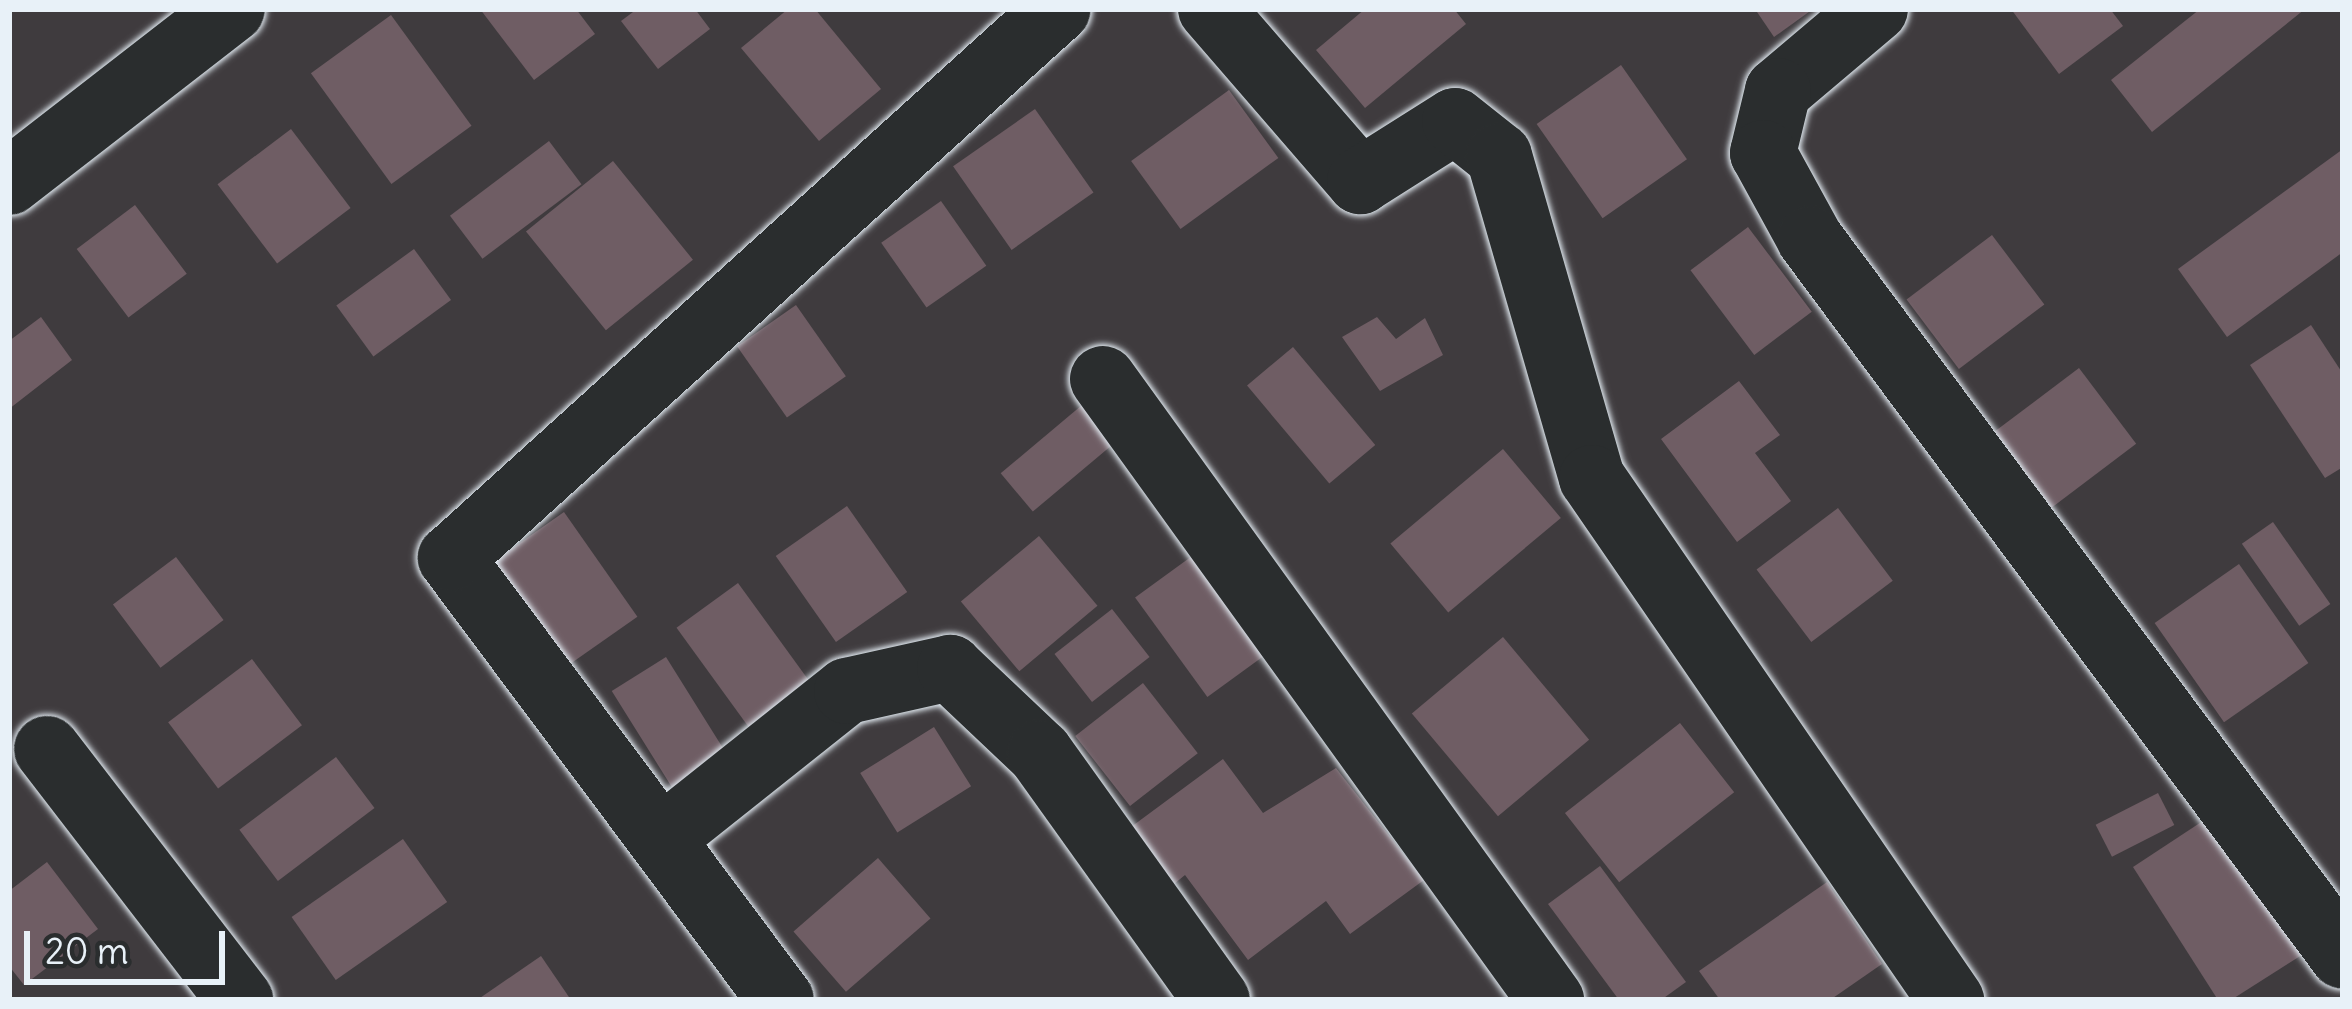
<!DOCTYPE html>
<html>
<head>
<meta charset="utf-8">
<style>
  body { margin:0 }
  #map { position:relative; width:2352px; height:1009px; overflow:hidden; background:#3f3b3e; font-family:Delius,sans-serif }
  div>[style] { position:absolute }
  .building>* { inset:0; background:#6f5d64; transform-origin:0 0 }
  .roads { filter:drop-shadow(0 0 3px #e8f1f8) drop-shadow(0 0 3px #e8f1f8) }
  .minor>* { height:66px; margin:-33px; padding:0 33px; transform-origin:33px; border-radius:33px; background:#2a2d2e }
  span { translate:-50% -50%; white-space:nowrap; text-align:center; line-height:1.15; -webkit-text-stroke:9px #2a2d2e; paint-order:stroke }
  .frame { position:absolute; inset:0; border:12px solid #e8f1f8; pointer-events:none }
  .scale { position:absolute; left:24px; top:931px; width:201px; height:54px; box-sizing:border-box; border:6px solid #e8f1f8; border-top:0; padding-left:15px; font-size:36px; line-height:42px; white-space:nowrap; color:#e8f1f8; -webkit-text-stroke:9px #2a2d2e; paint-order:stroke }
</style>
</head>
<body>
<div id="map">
  <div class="building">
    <div style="clip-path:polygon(480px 9px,576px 9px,595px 34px,534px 80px)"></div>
    <div style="clip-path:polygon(637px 9px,695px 9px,710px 29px,658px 69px,621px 21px)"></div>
    <div style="clip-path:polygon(788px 9px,815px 9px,881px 89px,819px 141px,741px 48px)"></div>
    <div style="clip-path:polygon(1365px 9px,1454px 9px,1466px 24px,1365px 108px,1316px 50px)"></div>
    <div style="clip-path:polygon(1755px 9px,1813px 9px,1774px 37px)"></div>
    <div style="clip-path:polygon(2011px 9px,2110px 9px,2123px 26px,2059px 74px)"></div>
    <div style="clip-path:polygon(2200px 9px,2305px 9px,2152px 132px,2111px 80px)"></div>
    <div style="left:391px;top:15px;width:137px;height:99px;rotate:54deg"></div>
    <div style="left:1621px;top:65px;width:115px;height:103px;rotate:55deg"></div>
    <div style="left:1229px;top:90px;width:84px;height:121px;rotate:54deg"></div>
    <div style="left:1035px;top:109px;width:102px;height:100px;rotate:55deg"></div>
    <div style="left:291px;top:129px;width:99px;height:92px;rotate:53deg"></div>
    <div style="left:549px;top:141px;width:54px;height:124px;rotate:53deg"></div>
    <div style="clip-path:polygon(2343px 149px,2343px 252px,2227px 337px,2178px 269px)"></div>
    <div style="left:613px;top:161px;width:127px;height:112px;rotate:51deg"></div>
    <div style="left:941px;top:201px;width:79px;height:73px;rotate:55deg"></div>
    <div style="left:135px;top:205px;width:86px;height:73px;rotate:53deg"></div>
    <div style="left:1748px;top:227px;width:106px;height:72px;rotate:53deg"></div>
    <div style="left:1992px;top:235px;width:87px;height:107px;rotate:53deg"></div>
    <div style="left:414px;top:249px;width:63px;height:96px;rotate:54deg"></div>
    <div style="left:796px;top:305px;width:87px;height:72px;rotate:55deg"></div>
    <div style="clip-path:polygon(41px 317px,72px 360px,9px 409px,9px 341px)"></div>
    <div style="clip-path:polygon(1377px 317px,1396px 339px,1425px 318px,1443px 355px,1380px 391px,1342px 337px)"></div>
    <div style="clip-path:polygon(2311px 325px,2343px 374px,2343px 467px,2325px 478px,2250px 365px)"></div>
    <div style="left:1293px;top:347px;width:128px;height:60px;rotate:50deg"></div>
    <div style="left:2079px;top:368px;width:95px;height:106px;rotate:53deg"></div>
    <div style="clip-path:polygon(1739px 381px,1780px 435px,1755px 453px,1791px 501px,1737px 542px,1661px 439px)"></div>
    <div style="left:1088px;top:400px;width:50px;height:114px;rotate:50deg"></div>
    <div style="left:1503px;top:449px;width:90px;height:147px;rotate:50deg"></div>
    <div style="left:847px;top:506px;width:105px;height:87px;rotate:55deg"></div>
    <div style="left:1838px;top:508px;width:91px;height:102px;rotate:53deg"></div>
    <div style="left:564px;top:512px;width:128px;height:101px;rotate:55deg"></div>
    <div style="left:2273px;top:522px;width:100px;height:38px;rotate:55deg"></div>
    <div style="left:1039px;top:536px;width:91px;height:102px;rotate:50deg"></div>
    <div style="left:1199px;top:551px;width:123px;height:79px;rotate:54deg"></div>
    <div style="left:176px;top:557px;width:79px;height:79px;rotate:53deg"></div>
    <div style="left:2239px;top:564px;width:121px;height:103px;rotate:55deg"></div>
    <div style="left:738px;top:583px;width:127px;height:76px;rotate:54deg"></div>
    <div style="left:1112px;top:609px;width:61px;height:73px;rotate:52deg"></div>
    <div style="left:1503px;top:637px;width:134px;height:119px;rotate:50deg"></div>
    <div style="left:666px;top:657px;width:120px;height:64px;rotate:58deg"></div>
    <div style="left:252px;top:659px;width:83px;height:105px;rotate:53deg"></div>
    <div style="left:1143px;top:683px;width:89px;height:86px;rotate:52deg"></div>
    <div style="left:1680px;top:723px;width:88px;height:146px;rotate:52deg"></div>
    <div style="left:934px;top:727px;width:70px;height:87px;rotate:58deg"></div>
    <div style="left:336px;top:757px;width:64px;height:121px;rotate:53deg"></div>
    <div style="clip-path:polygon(1223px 759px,1263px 813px,1336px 768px,1424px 880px,1350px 934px,1326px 901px,1248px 960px,1185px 875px,1174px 884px,1131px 827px)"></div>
    <div style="left:2158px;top:793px;width:36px;height:70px;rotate:63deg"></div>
    <div style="clip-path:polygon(2215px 813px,2305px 953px,2231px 1000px,2218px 1000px,2133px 867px)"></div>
    <div style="left:403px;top:839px;width:77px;height:136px;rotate:55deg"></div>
    <div style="left:878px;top:858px;width:80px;height:112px;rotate:49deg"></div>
    <div style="clip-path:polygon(47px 862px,98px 929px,24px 985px,9px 966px,9px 891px)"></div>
    <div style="clip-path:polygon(1600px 866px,1686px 982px,1661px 1000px,1619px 1000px,1548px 904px)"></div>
    <div style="clip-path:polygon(1827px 882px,1882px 964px,1830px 1000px,1720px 1000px,1699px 971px)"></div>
    <div style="clip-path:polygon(541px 956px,571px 1000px,477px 1000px)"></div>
  </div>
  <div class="roads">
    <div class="minor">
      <div style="left:1211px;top:9px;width:228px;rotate:49.1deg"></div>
      <div style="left:1360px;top:181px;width:112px;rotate:-32.3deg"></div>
      <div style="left:1455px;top:121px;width:56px;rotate:38.5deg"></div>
      <div style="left:1499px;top:156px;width:335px;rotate:73.9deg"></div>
      <div style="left:1592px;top:478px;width:634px;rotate:55.48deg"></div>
      <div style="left:1875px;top:9px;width:127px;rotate:139.8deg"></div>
      <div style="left:1778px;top:91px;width:64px;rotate:103.6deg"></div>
      <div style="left:1763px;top:153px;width:98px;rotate:61.3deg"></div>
      <div style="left:1810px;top:239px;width:893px;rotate:53.37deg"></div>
      <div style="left:9px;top:182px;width:282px;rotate:-37.8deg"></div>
      <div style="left:1103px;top:379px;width:766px;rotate:54.19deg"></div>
      <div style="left:47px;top:749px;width:317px;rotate:52.4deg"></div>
      <div style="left:662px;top:838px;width:236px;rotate:-38.5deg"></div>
      <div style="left:847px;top:691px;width:106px;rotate:-12.6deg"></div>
      <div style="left:950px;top:668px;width:124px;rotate:43.4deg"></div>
      <div style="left:1040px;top:753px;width:304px;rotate:54.4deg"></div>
      <div style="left:781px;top:1000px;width:552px;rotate:-126.75deg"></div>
      <div style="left:451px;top:558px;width:818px;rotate:-42.13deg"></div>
    </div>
  </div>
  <div class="frame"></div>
  <div class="scale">20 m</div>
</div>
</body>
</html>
